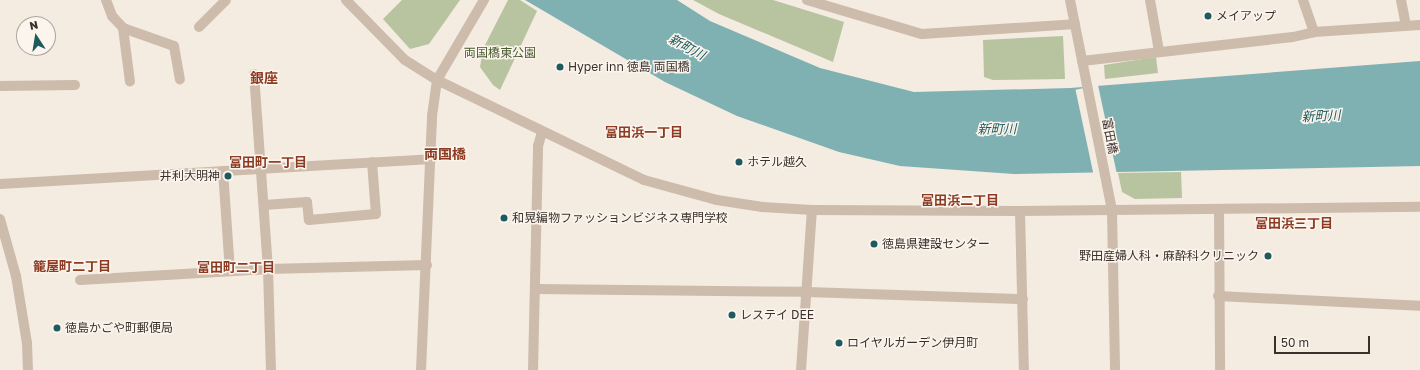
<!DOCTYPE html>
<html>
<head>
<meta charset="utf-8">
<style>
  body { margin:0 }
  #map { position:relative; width:1420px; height:370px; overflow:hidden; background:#f4ebe1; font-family:"Golos Text","Noto Sans JP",sans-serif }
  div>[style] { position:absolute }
  .green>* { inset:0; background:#b8c4a0 }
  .water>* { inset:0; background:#7fb0b2 }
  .pier>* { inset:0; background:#f4ebe1; transform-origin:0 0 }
  .minor>* { height:10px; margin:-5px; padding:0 5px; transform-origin:5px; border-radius:5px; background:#cdbbac }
  .tertiary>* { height:10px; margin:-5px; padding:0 5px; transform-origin:5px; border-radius:5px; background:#cdbbac }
  .dots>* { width:11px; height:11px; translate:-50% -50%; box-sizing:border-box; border:2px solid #fbf5ee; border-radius:50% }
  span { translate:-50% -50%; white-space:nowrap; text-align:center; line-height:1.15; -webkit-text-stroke:3px #fbf5ee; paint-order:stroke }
  .poi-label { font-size:12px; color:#3b302b }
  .left { translate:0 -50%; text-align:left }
  .right { translate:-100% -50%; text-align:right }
  .park-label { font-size:12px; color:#4a5a2e }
  .street-label { font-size:12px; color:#3b302b }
  .water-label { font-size:13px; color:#1f5a5e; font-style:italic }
  .neighbourhood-label { font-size:13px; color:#8c3b22; font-weight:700 }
  .quarter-label { font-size:14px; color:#8c3b22; font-weight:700 }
  .north { position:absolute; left:16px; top:16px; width:40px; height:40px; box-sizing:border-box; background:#fbf5ee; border:1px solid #aea6a0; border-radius:50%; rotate:348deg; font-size:11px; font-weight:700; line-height:16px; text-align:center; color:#3b302b }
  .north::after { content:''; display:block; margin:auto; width:14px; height:18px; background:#1f5a5e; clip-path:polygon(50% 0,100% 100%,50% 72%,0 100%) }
  .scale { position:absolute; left:1274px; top:336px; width:96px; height:18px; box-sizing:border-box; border:2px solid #3b302b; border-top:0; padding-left:5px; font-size:12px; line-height:14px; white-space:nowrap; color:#3b302b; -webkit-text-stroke:3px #fbf5ee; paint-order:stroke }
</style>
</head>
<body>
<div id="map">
  <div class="green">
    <div style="clip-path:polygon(402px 0,460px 0,429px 44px,410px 49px,383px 19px)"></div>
    <div style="clip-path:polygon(508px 0,520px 0,537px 11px,500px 90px,493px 85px,480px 67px,483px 49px)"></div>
    <div style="clip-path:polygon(693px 0,773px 0,844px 22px,833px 62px,719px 14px)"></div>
    <div style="clip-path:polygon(1063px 36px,1065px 79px,993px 80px,984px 77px,983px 40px)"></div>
    <div style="clip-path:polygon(1156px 57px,1158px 73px,1105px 79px,1104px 65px)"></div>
    <div style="clip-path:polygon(1181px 172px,1182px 198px,1135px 199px,1122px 192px,1118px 173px)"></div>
  </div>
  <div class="water">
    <div style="clip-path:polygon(525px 0,677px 0,710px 21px,820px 68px,914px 92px,1070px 88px,1420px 61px,1420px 166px,1014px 174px,900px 166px,839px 152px,737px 116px,665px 82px)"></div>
  </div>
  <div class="pier">
    <div style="left:1098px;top:85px;width:92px;height:23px;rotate:78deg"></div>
  </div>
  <div class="minor">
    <div style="left:106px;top:0;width:17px;rotate:69deg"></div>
    <div style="left:112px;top:16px;width:16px;rotate:47deg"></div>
    <div style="left:123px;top:28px;width:54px;rotate:19.4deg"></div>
    <div style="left:174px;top:46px;width:34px;rotate:80deg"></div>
    <div style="left:346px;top:0;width:84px;rotate:45.5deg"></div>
    <div style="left:405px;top:60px;width:38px;rotate:32deg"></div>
    <div style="left:807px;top:0;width:120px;rotate:16.5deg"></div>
    <div style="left:922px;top:34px;width:153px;rotate:-3.7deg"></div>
    <div style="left:1150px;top:0;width:52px;rotate:80deg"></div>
    <div style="left:1303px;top:0;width:34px;rotate:71deg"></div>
    <div style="left:1401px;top:0;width:26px;rotate:79deg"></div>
    <div style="left:199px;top:27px;width:38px;rotate:-45deg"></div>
    <div style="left:123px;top:28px;width:54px;rotate:82.6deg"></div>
    <div style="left:1082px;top:61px;width:212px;rotate:-6.5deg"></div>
    <div style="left:1293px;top:37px;width:22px;rotate:-13deg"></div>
    <div style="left:1314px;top:32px;width:106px;rotate:-3.8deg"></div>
    <div style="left:254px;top:74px;width:196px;rotate:85.9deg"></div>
    <div style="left:268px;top:269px;width:101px;rotate:88.3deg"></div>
    <div style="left:0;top:86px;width:75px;rotate:-0.8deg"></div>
    <div style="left:223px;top:171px;width:100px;rotate:86deg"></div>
    <div style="left:0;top:184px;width:432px;rotate:-3.3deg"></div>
    <div style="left:264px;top:205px;width:43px;rotate:-4deg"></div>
    <div style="left:307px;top:202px;width:18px;rotate:84deg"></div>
    <div style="left:309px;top:220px;width:67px;rotate:-5.1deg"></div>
    <div style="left:376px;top:214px;width:52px;rotate:-94.4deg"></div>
    <div style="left:1219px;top:210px;width:160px;rotate:89.6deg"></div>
    <div style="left:1020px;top:211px;width:159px;rotate:88.6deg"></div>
    <div style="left:0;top:219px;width:59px;rotate:74.3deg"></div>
    <div style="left:16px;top:276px;width:68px;rotate:80.7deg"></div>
    <div style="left:27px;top:343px;width:27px;rotate:88deg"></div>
    <div style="left:80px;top:280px;width:188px;rotate:-3.3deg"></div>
    <div style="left:268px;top:269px;width:159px;rotate:-1.4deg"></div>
    <div style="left:535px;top:289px;width:272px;rotate:0.6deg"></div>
    <div style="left:807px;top:292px;width:216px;rotate:1.9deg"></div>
    <div style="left:1218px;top:296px;width:202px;rotate:2.8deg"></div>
    <div style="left:533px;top:370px;width:224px;rotate:-88.7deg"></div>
    <div style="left:538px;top:146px;width:15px;rotate:-74deg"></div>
    <div style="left:801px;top:370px;width:160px;rotate:-86.1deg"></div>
  </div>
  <div class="tertiary">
    <div style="left:1070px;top:0;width:215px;rotate:78.7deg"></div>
    <div style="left:1112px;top:211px;width:159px;rotate:88.9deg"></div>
    <div style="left:437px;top:80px;width:230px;rotate:25.8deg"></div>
    <div style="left:644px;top:180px;width:76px;rotate:15.3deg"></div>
    <div style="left:717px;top:200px;width:46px;rotate:8.8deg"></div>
    <div style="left:762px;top:207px;width:50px;rotate:3.4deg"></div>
    <div style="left:812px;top:210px;width:208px;rotate:0.3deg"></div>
    <div style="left:1020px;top:211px;width:400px;rotate:-0.6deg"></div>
    <div style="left:421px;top:370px;width:254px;rotate:-87.5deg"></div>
    <div style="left:432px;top:116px;width:36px;rotate:-82deg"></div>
    <div style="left:437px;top:80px;width:93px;rotate:-59.6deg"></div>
  </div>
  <div class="dots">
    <div style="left:1208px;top:16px;background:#1f5a5e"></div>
    <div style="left:560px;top:67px;background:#1f5a5e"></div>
    <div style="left:739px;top:162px;background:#1f5a5e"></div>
    <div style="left:228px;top:176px;background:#1f5a5e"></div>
    <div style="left:504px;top:218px;background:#1f5a5e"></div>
    <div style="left:874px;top:244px;background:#1f5a5e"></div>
    <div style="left:1268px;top:256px;background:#1f5a5e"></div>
    <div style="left:732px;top:315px;background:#1f5a5e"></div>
    <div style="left:57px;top:328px;background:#1f5a5e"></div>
    <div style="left:839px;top:343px;background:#1f5a5e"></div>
  </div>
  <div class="poi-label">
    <span class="left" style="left:1216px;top:16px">メイアップ</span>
    <span class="left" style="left:568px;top:67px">Hyper inn 徳島 両国橋</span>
    <span class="left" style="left:747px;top:162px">ホテル越久</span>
    <span class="right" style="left:220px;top:176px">井利大明神</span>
    <span class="left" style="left:512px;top:218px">和晃編物ファッションビジネス専門学校</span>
    <span class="left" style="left:882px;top:244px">徳島県建設センター</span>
    <span class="right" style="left:1259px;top:256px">野田産婦人科・麻酔科クリニック</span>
    <span class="left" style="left:740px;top:315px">レステイ DEE</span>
    <span class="left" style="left:65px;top:328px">徳島かごや町郵便局</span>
    <span class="left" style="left:847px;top:343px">ロイヤルガーデン伊月町</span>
  </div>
  <div class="park-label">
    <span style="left:500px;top:53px">両国橋東公園</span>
  </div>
  <div class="street-label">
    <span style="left:1110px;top:136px;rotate:79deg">富田橋</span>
  </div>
  <div class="water-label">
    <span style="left:687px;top:47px;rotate:28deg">新町川</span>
    <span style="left:1321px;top:116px;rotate:-3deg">新町川</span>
    <span style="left:997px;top:129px;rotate:-1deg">新町川</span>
  </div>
  <div class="neighbourhood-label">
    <span style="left:644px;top:132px">富田浜一丁目</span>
    <span style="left:268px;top:162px">富田町一丁目</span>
    <span style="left:960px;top:200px">富田浜二丁目</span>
    <span style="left:1294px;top:223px">富田浜三丁目</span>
    <span style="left:72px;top:266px">籠屋町二丁目</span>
    <span style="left:236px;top:267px">富田町二丁目</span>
  </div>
  <div class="quarter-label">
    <span style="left:264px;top:78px">銀座</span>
    <span style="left:445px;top:154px">両国橋</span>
  </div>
  <div class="north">N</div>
  <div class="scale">50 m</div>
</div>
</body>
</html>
